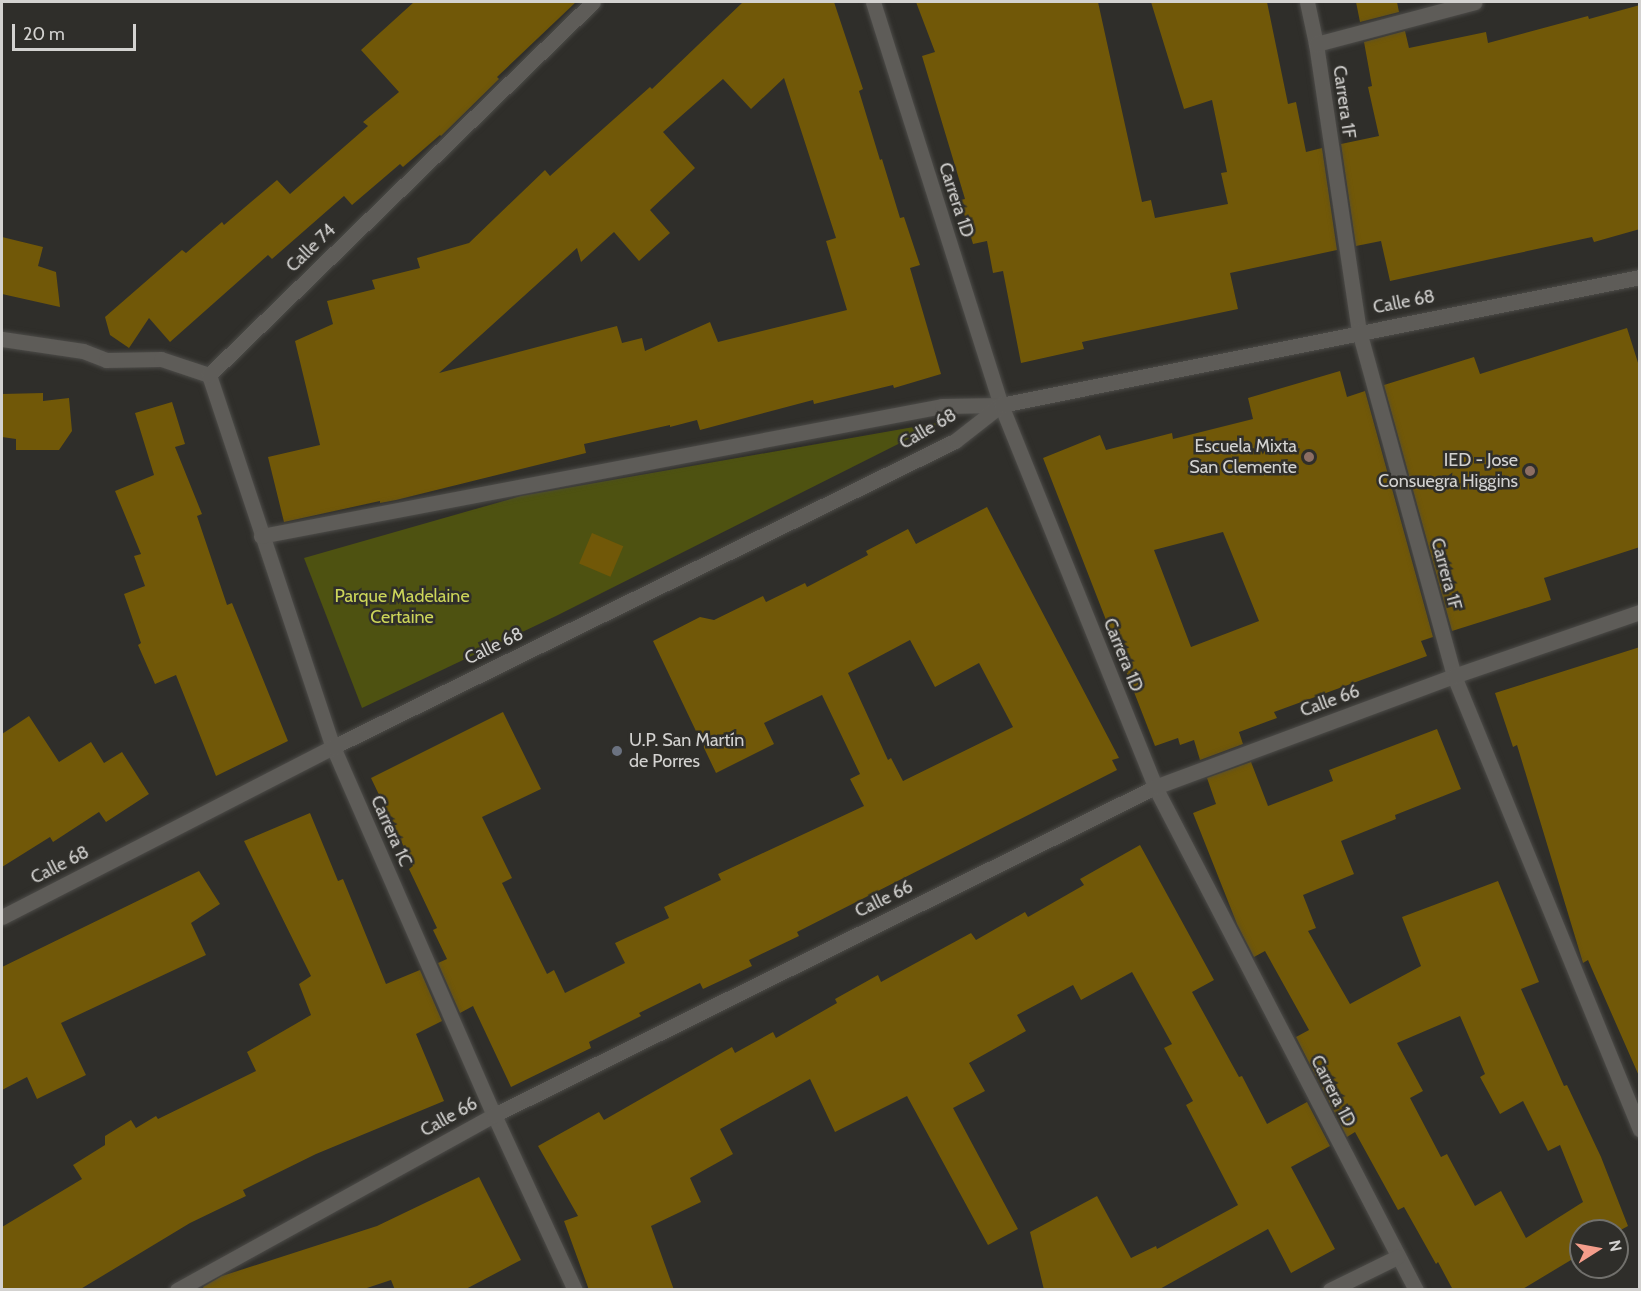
<!DOCTYPE html>
<html>
<head>
<meta charset="utf-8">
<style>
  body { margin:0 }
  #map { position:relative; width:1641px; height:1291px; overflow:hidden; background:#2f2e2a; font-family:Cabin,sans-serif }
  div>[style] { position:absolute }
  .green>* { inset:0; background:#4e5211 }
  .building>* { inset:0; background:#715808; transform-origin:0 0 }
  .roads { filter:drop-shadow(0 0 2px #4c4b48) drop-shadow(0 0 2px #4c4b48) }
  .minor>* { height:15px; margin:-7.5px; padding:0 7.5px; transform-origin:7.5px; border-radius:7.5px; background:#5e5c58 }
  .dots>* { width:16px; height:16px; translate:-50% -50%; box-sizing:border-box; border:3px solid #2f2e2a; border-radius:50% }
  span { translate:-50% -50%; white-space:nowrap; text-align:center; line-height:1.15; -webkit-text-stroke:5px #2f2e2a; paint-order:stroke }
  .street-label { font-size:18px; color:#d3d2d0 }
  .poi-label { font-size:18px; color:#d3d2d0 }
  .right { translate:-100% -50%; text-align:right }
  .left { translate:0 -50%; text-align:left }
  .park-label { font-size:18px; color:#ccd559 }
  .frame { position:absolute; inset:0; border:3px solid #d3d2d0; pointer-events:none }
  .north { position:absolute; left:1569px; top:1219px; width:60px; height:60px; box-sizing:border-box; background:#2f2e2a; border:2px solid #71706c; border-radius:50%; rotate:79deg; font-size:16px; font-weight:700; line-height:24px; text-align:center; color:#d3d2d0 }
  .north::after { content:''; display:block; margin:auto; width:21px; height:27px; background:#f49d8b; clip-path:polygon(50% 0,100% 100%,50% 72%,0 100%) }
  .scale { position:absolute; left:12px; top:24px; width:124px; height:27px; box-sizing:border-box; border:3px solid #d3d2d0; border-top:0; padding-left:8px; font-size:18px; line-height:21px; white-space:nowrap; color:#d3d2d0; -webkit-text-stroke:4px #2f2e2a; paint-order:stroke }
</style>
</head>
<body>
<div id="map">
  <div class="green">
    <div style="clip-path:polygon(942px 422px,556px 616px,362px 708px,304px 558px,521px 496px)"></div>
  </div>
  <div class="building">
    <div style="clip-path:polygon(414px 2px,576px 2px,497px 77px,499px 79px,441px 136px,440px 135px,403px 167px,400px 164px,352px 205px,344px 196px,272px 259px,268px 255px,170px 342px,149px 318px,129px 348px,110px 335px,105px 317px,182px 250px,186px 253px,222px 222px,224px 225px,277px 180px,290px 194px,368px 126px,363px 122px,399px 92px,361px 50px)"></div>
    <div style="clip-path:polygon(evenodd,743px 2px,834px 2px,863px 89px,859px 91px,880px 160px,882px 159px,900px 218px,904px 217px,920px 265px,910px 268px,941px 374px,894px 388px,893px 385px,814px 404px,813px 400px,700px 430px,697px 420px,670px 427px,670px 425px,584px 444px,586px 453px,521px 469px,396px 500px,380px 503px,380px 501px,284px 522px,268px 457px,320px 445px,295px 341px,333px 324px,327px 301px,375px 289px,372px 280px,420px 268px,417px 258px,469px 243px,545px 170px,550px 176px,650px 87px,652px 89px,743px 2px,784px 78px,836px 238px,826px 241px,847px 310px,718px 342px,710px 322px,645px 351px,642px 338px,622px 343px,617px 326px,439px 373px,577px 248px,581px 262px,614px 232px,639px 261px,670px 233px,650px 210px,695px 168px,663px 132px,723px 79px,751px 109px,784px 78px)"></div>
    <div style="clip-path:polygon(916px 2px,1098px 2px,1142px 202px,1151px 200px,1155px 218px,1228px 204px,1221px 173px,1227px 172px,1212px 100px,1184px 109px,1151px 2px,1267px 2px,1288px 104px,1296px 102px,1306px 152px,1322px 148px,1337px 250px,1230px 273px,1238px 309px,1082px 342px,1084px 349px,1021px 363px,1003px 271px,993px 273px,987px 241px,973px 244px,960px 200px,965px 199px,922px 56px,935px 52px)"></div>
    <div style="clip-path:polygon(1356px 2px,1397px 2px,1399px 12px,1360px 22px)"></div>
    <div style="clip-path:polygon(1640px 5px,1640px 229px,1594px 242px,1592px 237px,1390px 281px,1381px 241px,1356px 246px,1341px 144px,1379px 136px,1368px 87px,1372px 86px,1364px 42px,1405px 31px,1409px 48px,1486px 32px,1488px 43px,1588px 16px,1589px 19px)"></div>
    <div style="clip-path:polygon(2px 237px,43px 247px,38px 266px,56px 272px,60px 307px,2px 294px)"></div>
    <div style="clip-path:polygon(1627px 328px,1640px 369px,1640px 547px,1544px 578px,1551px 600px,1452px 631px,1384px 385px,1474px 357px,1480px 374px)"></div>
    <div style="clip-path:polygon(evenodd,1340px 371px,1347px 397px,1365px 391px,1433px 637px,1421px 641px,1427px 656px,1274px 712px,1277px 718px,1239px 732px,1243px 744px,1200px 760px,1194px 740px,1180px 745px,1178px 738px,1155px 746px,1043px 458px,1100px 435px,1106px 450px,1172px 433px,1173px 439px,1253px 419px,1248px 398px,1340px 371px,1223px 532px,1259px 621px,1191px 647px,1154px 550px,1223px 532px)"></div>
    <div style="clip-path:polygon(43px 393px,43px 401px,69px 398px,72px 431px,59px 450px,16px 450px,16px 439px,2px 437px,2px 394px)"></div>
    <div style="clip-path:polygon(172px 402px,185px 444px,175px 447px,202px 514px,197px 516px,227px 605px,232px 603px,288px 741px,216px 776px,176px 675px,155px 684px,138px 645px,141px 643px,124px 594px,145px 586px,134px 556px,141px 554px,115px 491px,154px 475px,135px 413px)"></div>
    <div style="clip-path:polygon(evenodd,987px 507px,1119px 758px,1112px 760px,1117px 770px,797px 932px,799px 936px,749px 960px,752px 966px,703px 989px,700px 983px,639px 1013px,641px 1016px,589px 1042px,591px 1048px,511px 1087px,473px 1006px,460px 1013px,438px 963px,447px 959px,433px 930px,437px 928px,409px 869px,413px 866px,371px 778px,503px 712px,541px 789px,482px 817px,512px 878px,502px 883px,547px 974px,554px 970px,565px 993px,625px 963px,615px 943px,669px 918px,664px 907px,721px 880px,718px 874px,864px 806px,850px 779px,860px 774px,822px 695px,764px 723px,774px 744px,716px 773px,653px 641px,700px 617px,714px 620px,763px 596px,766px 602px,805px 583px,807px 587px,868px 555px,866px 551px,908px 529px,916px 544px,987px 507px,910px 640px,935px 687px,979px 663px,1013px 727px,903px 781px,891px 758px,888px 760px,848px 673px,910px 640px)"></div>
    <div style="left:592px;top:533px;width:34px;height:33px;rotate:23deg"></div>
    <div style="clip-path:polygon(1640px 647px,1640px 1075px,1639px 1076px,1588px 960px,1583px 963px,1517px 745px,1513px 747px,1495px 693px)"></div>
    <div style="clip-path:polygon(29px 716px,59px 762px,91px 742px,104px 763px,122px 752px,149px 794px,106px 822px,99px 812px,53px 842px,50px 837px,2px 867px,2px 734px)"></div>
    <div style="clip-path:polygon(evenodd,1437px 729px,1461px 789px,1395px 815px,1396px 819px,1341px 841px,1354px 874px,1303px 895px,1316px 928px,1308px 931px,1350px 1004px,1421px 966px,1402px 917px,1498px 881px,1539px 982px,1521px 989px,1564px 1086px,1567px 1085px,1601px 1157px,1628px 1226px,1617px 1232px,1581px 1231px,1581px 1254px,1521px 1290px,1453px 1290px,1438px 1262px,1436px 1264px,1404px 1207px,1398px 1210px,1355px 1132px,1347px 1137px,1296px 1037px,1309px 1030px,1265px 951px,1254px 957px,1237px 924px,1193px 813px,1216px 804px,1207px 778px,1251px 762px,1268px 806px,1333px 781px,1329px 770px,1437px 729px,1460px 1016px,1485px 1074px,1480px 1077px,1500px 1114px,1523px 1101px,1548px 1151px,1560px 1145px,1583px 1202px,1526px 1238px,1501px 1191px,1475px 1206px,1447px 1154px,1441px 1157px,1410px 1098px,1423px 1091px,1397px 1043px,1460px 1016px)"></div>
    <div style="clip-path:polygon(310px 813px,338px 881px,343px 879px,386px 984px,420px 970px,442px 1021px,416px 1034px,444px 1101px,316px 1154px,243px 1190px,246px 1196px,190px 1223px,79px 1290px,2px 1290px,2px 1227px,82px 1179px,73px 1165px,105px 1145px,105px 1136px,131px 1120px,136px 1128px,156px 1116px,158px 1119px,256px 1071px,247px 1052px,311px 1015px,299px 984px,311px 976px,244px 841px)"></div>
    <div style="clip-path:polygon(1140px 845px,1214px 980px,1192px 992px,1239px 1077px,1242px 1076px,1267px 1124px,1307px 1102px,1330px 1146px,1291px 1167px,1335px 1249px,1291px 1273px,1268px 1229px,1158px 1290px,1044px 1290px,1030px 1232px,1097px 1196px,1131px 1258px,1156px 1246px,1157px 1249px,1238px 1205px,1186px 1105px,1193px 1101px,1164px 1048px,1172px 1044px,1132px 972px,1081px 1000px,1073px 985px,1017px 1015px,1026px 1031px,969px 1063px,985px 1091px,953px 1108px,1018px 1229px,988px 1245px,907px 1096px,835px 1132px,810px 1079px,720px 1129px,733px 1154px,690px 1178px,701px 1202px,651px 1226px,674px 1290px,589px 1290px,564px 1221px,578px 1216px,538px 1146px,599px 1112px,604px 1120px,732px 1047px,735px 1053px,773px 1032px,776px 1038px,837px 1003px,835px 999px,878px 975px,881px 982px,971px 933px,976px 940px,1025px 912px,1028px 917px,1084px 885px,1080px 879px)"></div>
    <div style="clip-path:polygon(199px 871px,220px 904px,191px 923px,206px 955px,61px 1023px,86px 1075px,37px 1099px,27px 1077px,2px 1090px,2px 967px)"></div>
    <div style="clip-path:polygon(479px 1177px,521px 1260px,464px 1290px,395px 1290px,391px 1280px,361px 1290px,204px 1290px,203px 1287px,222px 1276px,377px 1226px)"></div>
  </div>
  <div class="roads">
    <div class="minor">
      <div style="left:873px;top:2px;width:423px;rotate:72.4deg"></div>
      <div style="left:1001px;top:405px;width:412px;rotate:68deg"></div>
      <div style="left:1155px;top:787px;width:567px;rotate:62.58deg"></div>
      <div style="left:1307px;top:2px;width:43px;rotate:77.9deg"></div>
      <div style="left:1316px;top:44px;width:290px;rotate:81.5deg"></div>
      <div style="left:1359px;top:331px;width:358px;rotate:74.6deg"></div>
      <div style="left:1454px;top:676px;width:490px;rotate:67.7deg"></div>
      <div style="left:1316px;top:44px;width:164px;rotate:-14.8deg"></div>
      <div style="left:2px;top:339px;width:82px;rotate:8.4deg"></div>
      <div style="left:83px;top:351px;width:25px;rotate:21deg"></div>
      <div style="left:106px;top:360px;width:55px;rotate:-1deg"></div>
      <div style="left:161px;top:359px;width:51px;rotate:18.4deg"></div>
      <div style="left:209px;top:375px;width:392px;rotate:71.6deg"></div>
      <div style="left:333px;top:747px;width:402px;rotate:66.4deg"></div>
      <div style="left:494px;top:1115px;width:193px;rotate:65.2deg"></div>
      <div style="left:209px;top:375px;width:535px;rotate:-44.17deg"></div>
      <div style="left:261px;top:536px;width:693px;rotate:-10.81deg"></div>
      <div style="left:942px;top:406px;width:59px;rotate:-1deg"></div>
      <div style="left:2px;top:917px;width:372px;rotate:-27.2deg"></div>
      <div style="left:333px;top:747px;width:693px;rotate:-26.2deg"></div>
      <div style="left:955px;top:441px;width:58px;rotate:-38deg"></div>
      <div style="left:1001px;top:405px;width:652px;rotate:-11.33deg"></div>
      <div style="left:177px;top:1290px;width:362px;rotate:-28.9deg"></div>
      <div style="left:494px;top:1115px;width:738px;rotate:-26.39deg"></div>
      <div style="left:1155px;top:787px;width:319px;rotate:-20.4deg"></div>
      <div style="left:1454px;top:676px;width:197px;rotate:-19deg"></div>
      <div style="left:1330px;top:1290px;width:75px;rotate:-26.2deg"></div>
    </div>
  </div>
  <div class="dots">
    <div style="left:1309px;top:457px;background:#8d6e63"></div>
    <div style="left:1530px;top:471px;background:#8d6e63"></div>
    <div style="left:617px;top:751px;background:#6b7280"></div>
  </div>
  <div class="street-label">
    <span style="left:1344px;top:102px;rotate:82deg">Carrera 1F</span>
    <span style="left:956px;top:200px;rotate:72deg">Carrera 1D</span>
    <span style="left:311px;top:248px;rotate:-44deg">Calle 74</span>
    <span style="left:1404px;top:302px;rotate:-11deg">Calle 68</span>
    <span style="left:928px;top:429px;rotate:-30deg">Calle 68</span>
    <span style="left:1446px;top:574px;rotate:75deg">Carrera 1F</span>
    <span style="left:494px;top:646px;rotate:-26deg">Calle 68</span>
    <span style="left:1123px;top:655px;rotate:68deg">Carrera 1D</span>
    <span style="left:1330px;top:701px;rotate:-20deg">Calle 66</span>
    <span style="left:391px;top:831px;rotate:66deg">Carrera 1C</span>
    <span style="left:60px;top:865px;rotate:-27deg">Calle 68</span>
    <span style="left:884px;top:899px;rotate:-26deg">Calle 66</span>
    <span style="left:1333px;top:1091px;rotate:63deg">Carrera 1D</span>
    <span style="left:449px;top:1117px;rotate:-29deg">Calle 66</span>
  </div>
  <div class="poi-label">
    <span class="right" style="left:1297px;top:457px">Escuela Mixta<br>San Clemente</span>
    <span class="right" style="left:1518px;top:471px">IED - Jose<br>Consuegra Higgins</span>
    <span class="left" style="left:629px;top:751px">U.P. San Martín<br>de Porres</span>
  </div>
  <div class="park-label">
    <span style="left:402px;top:607px">Parque Madelaine<br>Certaine</span>
  </div>
  <div class="frame"></div>
  <div class="north">N</div>
  <div class="scale">20 m</div>
</div>
</body>
</html>
